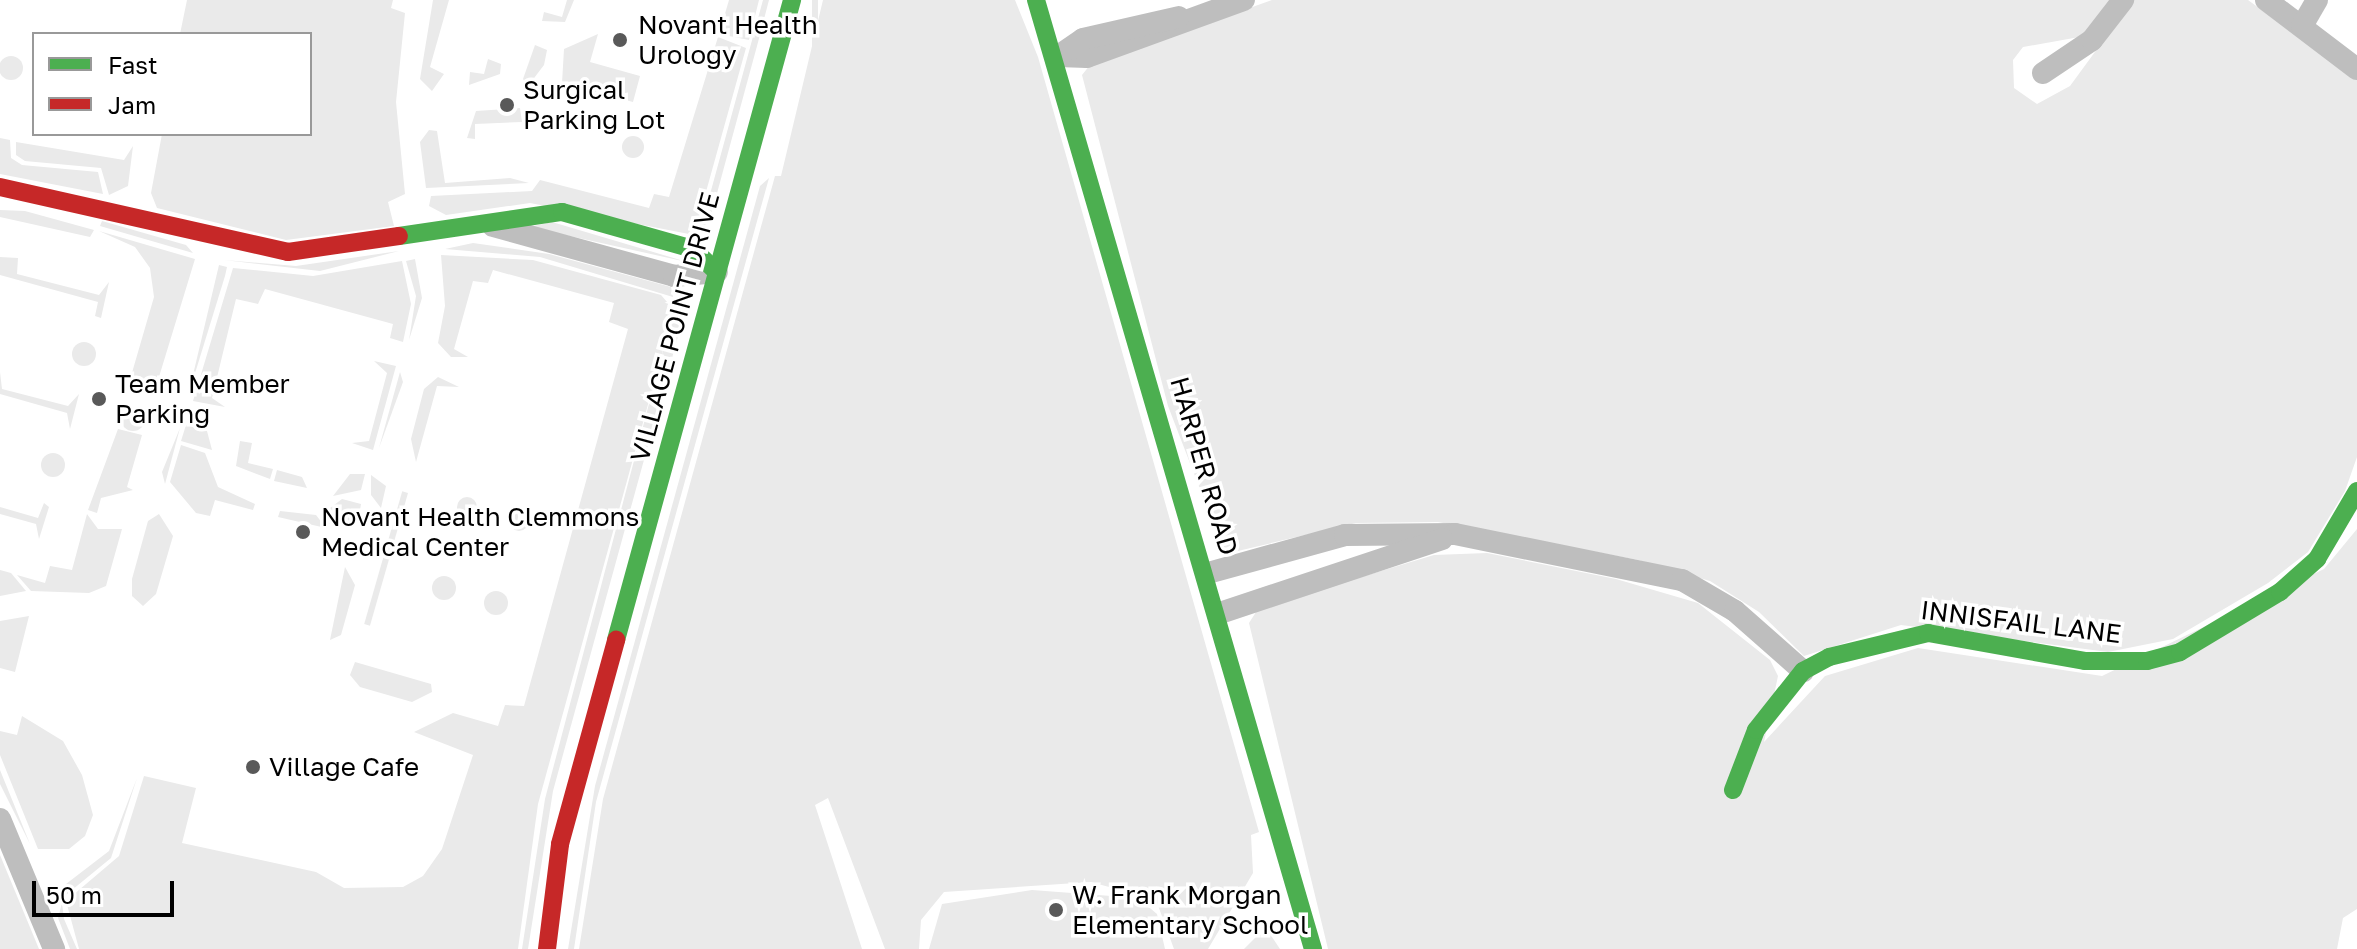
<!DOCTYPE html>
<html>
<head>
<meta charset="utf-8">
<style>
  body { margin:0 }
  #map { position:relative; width:2357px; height:949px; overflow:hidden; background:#fff; font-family:"Golos Text",sans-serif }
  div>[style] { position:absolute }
  .green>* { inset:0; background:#eaeaea; transform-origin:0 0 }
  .round { border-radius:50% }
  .street>* { height:22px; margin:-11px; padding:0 11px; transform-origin:11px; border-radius:11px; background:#bebebe }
  .fast>* { height:18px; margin:-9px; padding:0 9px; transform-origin:9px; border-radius:9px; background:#4caf50 }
  .jam>* { height:18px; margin:-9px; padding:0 9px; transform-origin:9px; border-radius:9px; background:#c62828 }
  .dots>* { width:22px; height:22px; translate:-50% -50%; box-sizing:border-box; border:4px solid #fff; border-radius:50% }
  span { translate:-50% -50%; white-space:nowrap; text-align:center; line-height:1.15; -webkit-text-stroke:7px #fff; paint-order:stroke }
  .poi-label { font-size:26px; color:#000 }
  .left { translate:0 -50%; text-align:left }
  .street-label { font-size:26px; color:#000 }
  .legend { position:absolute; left:32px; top:32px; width:280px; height:104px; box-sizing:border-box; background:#fff; border:2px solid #999; margin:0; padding:10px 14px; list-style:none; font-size:24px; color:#000 }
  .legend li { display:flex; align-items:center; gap:16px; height:40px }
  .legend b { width:40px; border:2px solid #999 }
  .scale { position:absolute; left:32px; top:881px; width:142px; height:36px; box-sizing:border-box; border:4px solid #000; border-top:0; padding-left:10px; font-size:24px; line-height:28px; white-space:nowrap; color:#000; -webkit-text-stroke:6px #fff; paint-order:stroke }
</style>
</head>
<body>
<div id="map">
  <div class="green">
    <div style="clip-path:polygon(187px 0,393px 0,391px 8px,405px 13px,396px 102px,405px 194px,388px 202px,394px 226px,286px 240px,157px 208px,151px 193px,162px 134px,310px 134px,310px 34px,180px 34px)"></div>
    <div style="clip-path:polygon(433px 0,449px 0,430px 67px,444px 74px,432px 91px,420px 79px)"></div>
    <div style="clip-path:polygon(567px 0,574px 0,565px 22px,542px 21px,544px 12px,562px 17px)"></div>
    <div style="clip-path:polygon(729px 0,759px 0,749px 40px,719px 34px)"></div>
    <div style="clip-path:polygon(763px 0,769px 0,757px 46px,710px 219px,700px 231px)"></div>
    <div style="left:812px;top:0;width:6px;height:142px"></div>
    <div style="clip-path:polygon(823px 0,1015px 0,1038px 57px,1259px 832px,1251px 835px,1253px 873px,1208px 949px,1174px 949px,1156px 900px,1091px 882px,944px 892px,921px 920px,919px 949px,885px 949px,828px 798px,815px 805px,862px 949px,579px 949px,603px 799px,775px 176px,781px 176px)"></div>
    <div style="clip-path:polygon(1272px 0,2114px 0,2085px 36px,2023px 47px,2013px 60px,2014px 88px,2037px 104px,2070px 86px,2133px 0,2248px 0,2357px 80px,2357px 457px,2345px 491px,2308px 552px,2268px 583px,2173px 639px,2108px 652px,1901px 625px,1804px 656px,1759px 612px,1710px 581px,1638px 560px,1438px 522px,1356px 523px,1225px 554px,1168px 406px,1082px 75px,1090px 65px)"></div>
    <div style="clip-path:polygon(598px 34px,590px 62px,640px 76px,633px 102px,562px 83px,564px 49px)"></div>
    <div style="clip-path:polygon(718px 37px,746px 48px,694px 235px,530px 203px,446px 215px,429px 206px,431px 196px,532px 191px,540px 180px,649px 208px,654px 194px,669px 197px)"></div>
    <div style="clip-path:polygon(535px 45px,547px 50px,544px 65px,528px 86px,523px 79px)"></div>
    <div class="round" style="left:-1px;top:56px;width:24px;height:24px"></div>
    <div style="clip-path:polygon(488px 59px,501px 64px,500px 74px,469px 85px,470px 72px,484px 74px)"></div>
    <div style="clip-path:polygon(520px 108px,522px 122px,475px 124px,475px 139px,467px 138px,476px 111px)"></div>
    <div style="clip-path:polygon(429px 130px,437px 131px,445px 183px,510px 178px,529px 183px,426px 188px,420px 142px)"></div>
    <div class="round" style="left:622px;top:136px;width:22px;height:22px"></div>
    <div style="clip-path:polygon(0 138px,10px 140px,11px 158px,22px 165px,98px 172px,103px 194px,0 174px)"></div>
    <div style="clip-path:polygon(16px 142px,124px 160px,133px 146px,128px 186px,109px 195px,101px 168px,25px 161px,16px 155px)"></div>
    <div style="clip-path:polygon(769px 178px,596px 802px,574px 949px,568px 949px,595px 786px,760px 186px)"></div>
    <div style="clip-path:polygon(0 210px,25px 211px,94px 230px,90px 237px,0 217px)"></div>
    <div style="clip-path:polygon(102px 221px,186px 245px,193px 253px,100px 226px)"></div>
    <div style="clip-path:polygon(552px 222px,687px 262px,529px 227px)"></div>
    <div style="clip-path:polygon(99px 231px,195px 259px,155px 390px,129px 383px,154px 297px,150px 268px,135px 247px)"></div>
    <div style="clip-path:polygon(473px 243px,549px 254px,671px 287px,673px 297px,540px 257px,445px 249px)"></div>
    <div style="clip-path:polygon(399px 251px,320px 271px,224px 260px,296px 266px)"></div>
    <div style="clip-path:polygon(441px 255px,533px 260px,661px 295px,674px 310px,538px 804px,518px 949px,79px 949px,66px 901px,119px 856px,144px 776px,196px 788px,182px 843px,316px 872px,344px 888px,403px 887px,423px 876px,442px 849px,473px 755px,414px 732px,453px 713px,498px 726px,505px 705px,524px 706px,628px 329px,609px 322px,614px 303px,493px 270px,488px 283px,473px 281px,454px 349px,468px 357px,451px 357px,438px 343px,445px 306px)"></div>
    <div style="clip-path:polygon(0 257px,18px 258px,17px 274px,99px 295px,109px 282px,101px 318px,95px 316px,98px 302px,0 275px)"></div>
    <div style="clip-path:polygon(415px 259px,422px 298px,409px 340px,416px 296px,406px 261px)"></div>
    <div style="clip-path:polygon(402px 261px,411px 304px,403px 342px,390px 338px,393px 324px,265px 289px,258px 304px,236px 299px,212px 398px,225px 407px,193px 401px,233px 268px,313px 276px)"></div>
    <div style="clip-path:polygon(219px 265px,227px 267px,225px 276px,188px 396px)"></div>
    <div style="clip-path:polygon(676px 301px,683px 302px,683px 318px,553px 791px,528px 949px,522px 949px,545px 799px)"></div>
    <div class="round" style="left:72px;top:342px;width:24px;height:24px"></div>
    <div style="clip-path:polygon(374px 361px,396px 366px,373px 450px,352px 443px,369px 441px,387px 373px)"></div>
    <div style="clip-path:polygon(0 372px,2px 389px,68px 406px,79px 394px,70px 429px,67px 413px,0 394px)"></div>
    <div style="clip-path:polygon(400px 372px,403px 382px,379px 448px)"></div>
    <div style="clip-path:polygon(438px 377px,459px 387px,437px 386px,416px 462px,411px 439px,424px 389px)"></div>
    <div class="round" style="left:121px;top:407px;width:24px;height:24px"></div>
    <div style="clip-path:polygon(186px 425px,207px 431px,212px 450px,181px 441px)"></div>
    <div style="clip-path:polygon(180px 428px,165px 484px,162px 472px)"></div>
    <div style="clip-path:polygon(118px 429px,142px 435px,127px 487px,133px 490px,101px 498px,97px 513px,88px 510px)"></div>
    <div style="clip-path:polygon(240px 441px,252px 443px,248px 463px,273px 469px,270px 479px,236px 466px)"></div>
    <div style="clip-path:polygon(181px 445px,205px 453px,218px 487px,255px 504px,253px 510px,215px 500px,210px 516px,196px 513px,170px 482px)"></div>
    <div class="round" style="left:41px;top:453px;width:24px;height:24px"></div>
    <div style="clip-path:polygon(277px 470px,302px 477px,307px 488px,274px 481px)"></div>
    <div style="clip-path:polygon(350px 474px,365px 474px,361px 490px,333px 496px)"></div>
    <div style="clip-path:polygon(371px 475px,386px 486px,381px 508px,371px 495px)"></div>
    <div style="left:408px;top:493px;width:138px;height:6px;rotate:106deg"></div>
    <div class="round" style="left:457px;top:497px;width:20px;height:20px"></div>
    <div style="clip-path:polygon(342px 499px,361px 504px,358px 522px,328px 524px,321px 515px)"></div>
    <div style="clip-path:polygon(44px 503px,49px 507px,39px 539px,36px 524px,0 514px,0 507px,38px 518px)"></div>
    <div class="round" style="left:509px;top:511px;width:20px;height:20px"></div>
    <div style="clip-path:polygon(280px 511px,316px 515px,326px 528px,278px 517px)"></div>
    <div style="clip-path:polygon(87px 514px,98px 529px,122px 529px,106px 586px,89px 593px,31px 591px,17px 575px,45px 583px,50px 566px,72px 570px)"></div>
    <div style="clip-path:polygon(159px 514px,173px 536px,156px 594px,143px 606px,132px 596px,132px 579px,148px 521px)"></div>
    <div style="clip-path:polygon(2357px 529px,2357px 909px,2343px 918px,2337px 949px,1328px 949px,1249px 623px,1256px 612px,1295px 597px,1434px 555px,1487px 553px,1616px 579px,1698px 603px,1770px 660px,1778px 676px,1764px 742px,1825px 676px,1918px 648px,2102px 676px,2324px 569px)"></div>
    <div style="clip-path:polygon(345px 567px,355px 585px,341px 635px,330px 640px)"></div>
    <div style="clip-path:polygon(0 570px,11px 573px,26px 591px,0 596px)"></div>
    <div class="round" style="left:432px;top:576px;width:24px;height:24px"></div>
    <div class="round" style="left:484px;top:591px;width:24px;height:24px"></div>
    <div style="clip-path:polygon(29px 616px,15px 672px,0 668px,0 621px)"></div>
    <div style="clip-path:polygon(355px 662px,431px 684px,432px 692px,412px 702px,360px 687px,350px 675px)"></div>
    <div style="clip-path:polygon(22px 716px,63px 741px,82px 775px,93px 815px,85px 836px,69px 849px,38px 849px,0 755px,0 731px,17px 735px)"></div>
    <div style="clip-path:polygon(0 770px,30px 844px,0 784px)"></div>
    <div style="clip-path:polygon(137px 778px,111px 858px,61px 899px,66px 884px,109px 851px)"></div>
    <div style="clip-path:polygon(0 855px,39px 949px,0 949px)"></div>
    <div style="clip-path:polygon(1032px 890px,1138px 898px,1157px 914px,1165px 949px,929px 949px,942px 904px)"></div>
    <div style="clip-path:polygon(62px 903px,64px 919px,77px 949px,70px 949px,58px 918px)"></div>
    <div style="clip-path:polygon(1270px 934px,1280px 949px,1244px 949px,1258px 935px)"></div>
  </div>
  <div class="street">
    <div style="left:2266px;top:0;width:114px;rotate:37.2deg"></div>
    <div style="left:2302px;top:26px;width:30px;rotate:-60deg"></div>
    <div style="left:1058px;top:56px;width:29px;rotate:2deg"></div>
    <div style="left:1087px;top:57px;width:167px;rotate:-20deg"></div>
    <div style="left:1058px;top:56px;width:30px;rotate:-34deg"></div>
    <div style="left:1083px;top:39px;width:98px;rotate:-12.9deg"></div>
    <div style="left:2043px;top:73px;width:59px;rotate:-34deg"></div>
    <div style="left:2092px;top:40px;width:51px;rotate:-52.2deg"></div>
    <div style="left:493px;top:226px;width:188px;rotate:15.4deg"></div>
    <div style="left:674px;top:276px;width:43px;rotate:-5.3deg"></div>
    <div style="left:1208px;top:573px;width:142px;rotate:-15.5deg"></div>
    <div style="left:1345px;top:535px;width:110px;rotate:-0.5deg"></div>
    <div style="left:1455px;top:534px;width:232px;rotate:11.5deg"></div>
    <div style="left:1682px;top:580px;width:61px;rotate:30.3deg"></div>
    <div style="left:1735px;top:611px;width:91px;rotate:41.4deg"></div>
    <div style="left:1220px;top:613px;width:234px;rotate:-18.4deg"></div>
    <div style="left:0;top:819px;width:141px;rotate:67.4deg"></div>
  </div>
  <div class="fast">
    <div style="left:1036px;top:0;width:989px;rotate:73.73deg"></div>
    <div style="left:399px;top:236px;width:165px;rotate:-8.4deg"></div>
    <div style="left:562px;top:212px;width:136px;rotate:15.8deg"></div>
    <div style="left:693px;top:249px;width:33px;rotate:44deg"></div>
    <div style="left:616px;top:640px;width:664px;rotate:-74.62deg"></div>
    <div style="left:1733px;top:790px;width:64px;rotate:-69deg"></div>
    <div style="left:1756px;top:730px;width:75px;rotate:-51.5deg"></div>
    <div style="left:1803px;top:671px;width:30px;rotate:-28deg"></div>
    <div style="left:1829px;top:657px;width:102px;rotate:-13.6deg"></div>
    <div style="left:1928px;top:633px;width:159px;rotate:10.1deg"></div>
    <div style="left:2085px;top:661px;width:62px"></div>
    <div style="left:2147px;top:661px;width:34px;rotate:-15deg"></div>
    <div style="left:2180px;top:652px;width:117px;rotate:-31deg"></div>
    <div style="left:2280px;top:592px;width:50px;rotate:-41.7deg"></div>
    <div style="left:2317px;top:559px;width:79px;rotate:-59.5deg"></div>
  </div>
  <div class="jam">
    <div style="left:0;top:187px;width:295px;rotate:12.7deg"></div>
    <div style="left:288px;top:252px;width:112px;rotate:-8.2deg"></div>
    <div style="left:547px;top:949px;width:106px;rotate:-82.9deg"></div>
    <div style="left:560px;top:844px;width:212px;rotate:-74.6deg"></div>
  </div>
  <div class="dots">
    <div style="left:620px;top:40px;background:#595959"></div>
    <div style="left:507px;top:105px;background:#595959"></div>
    <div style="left:99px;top:399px;background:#595959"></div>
    <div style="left:303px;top:532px;background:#595959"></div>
    <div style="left:253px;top:767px;background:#595959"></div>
    <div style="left:1056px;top:910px;background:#595959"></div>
  </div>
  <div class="poi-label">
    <span class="left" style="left:638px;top:40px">Novant Health<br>Urology</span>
    <span class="left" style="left:523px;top:105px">Surgical<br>Parking Lot</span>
    <span class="left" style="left:115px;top:399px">Team Member<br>Parking</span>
    <span class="left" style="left:321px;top:532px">Novant Health Clemmons<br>Medical Center</span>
    <span class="left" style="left:269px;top:767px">Village Cafe</span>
    <span class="left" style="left:1072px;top:910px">W. Frank Morgan<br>Elementary School</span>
  </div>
  <div class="street-label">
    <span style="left:675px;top:327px;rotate:-75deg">VILLAGE POINT DRIVE</span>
    <span style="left:1204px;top:466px;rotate:74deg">HARPER ROAD</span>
    <span style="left:2021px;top:622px;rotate:7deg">INNISFAIL LANE</span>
  </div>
  <ul class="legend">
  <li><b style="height:10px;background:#4caf50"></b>Fast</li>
  <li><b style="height:10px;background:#c62828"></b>Jam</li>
  </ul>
  <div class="scale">50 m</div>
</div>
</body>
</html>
